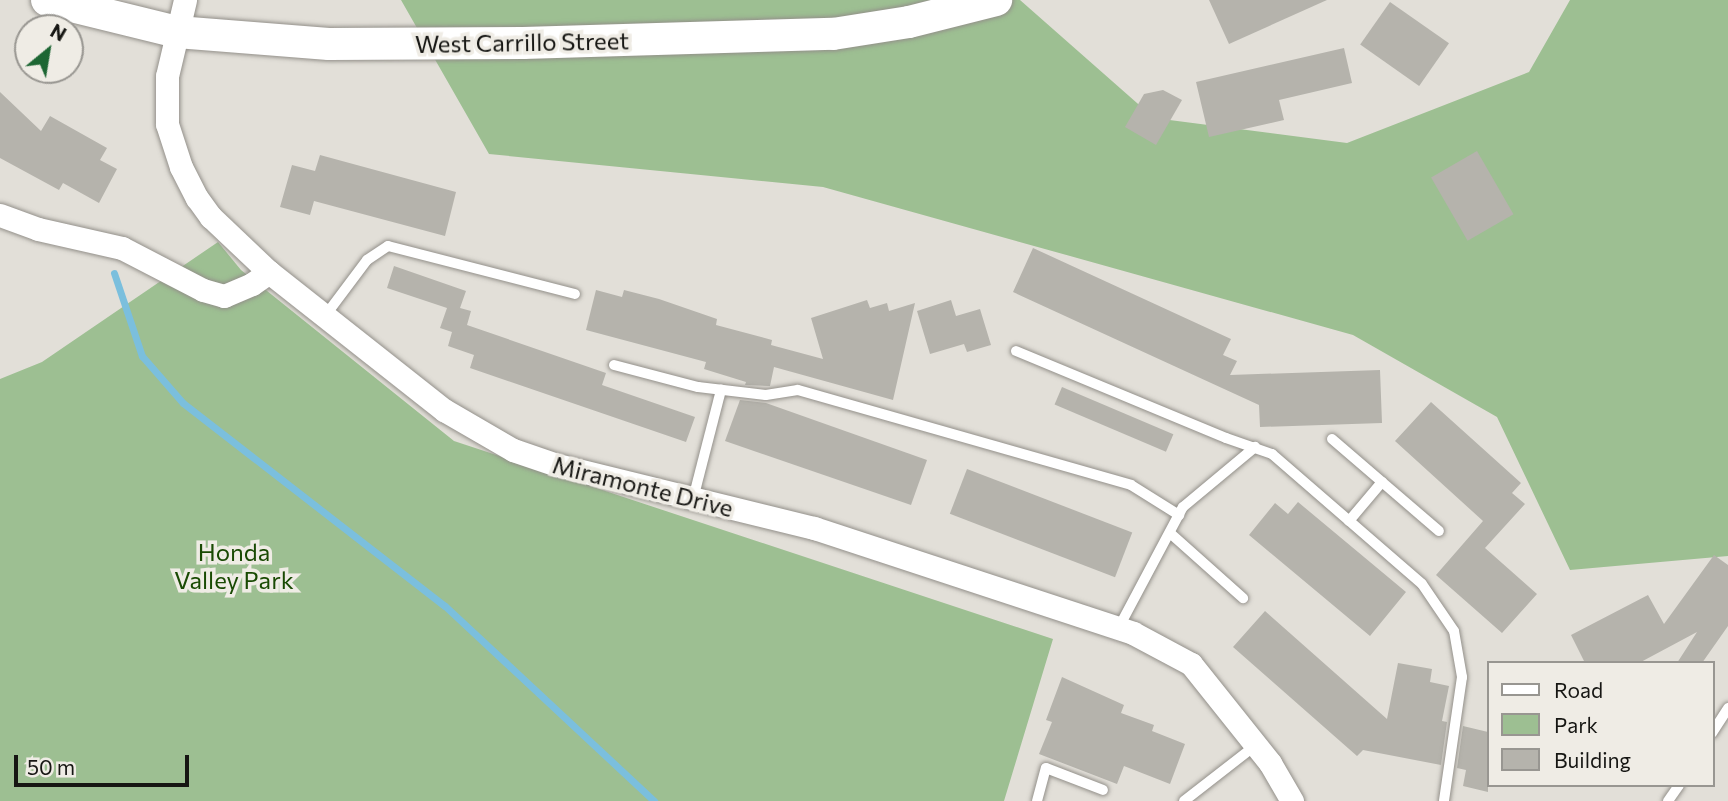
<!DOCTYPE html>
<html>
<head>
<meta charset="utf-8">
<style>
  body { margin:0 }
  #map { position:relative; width:1728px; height:801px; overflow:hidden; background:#e2dfd8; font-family:Commissioner,sans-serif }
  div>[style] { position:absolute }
  .green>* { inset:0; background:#9dbf92 }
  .stream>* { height:7px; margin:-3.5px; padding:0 3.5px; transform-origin:3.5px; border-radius:3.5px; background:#7bbfdd }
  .building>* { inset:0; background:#b5b3ac; transform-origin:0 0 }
  .roads { filter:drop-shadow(0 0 2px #93908a) drop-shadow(0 0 2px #93908a) }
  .lane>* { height:10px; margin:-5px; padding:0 5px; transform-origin:5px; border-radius:5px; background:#fff }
  .street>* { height:23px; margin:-11.5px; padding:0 11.5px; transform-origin:11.5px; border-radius:11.5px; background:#fff }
  .secondary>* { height:32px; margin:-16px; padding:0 16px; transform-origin:16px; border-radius:16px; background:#fff }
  span { translate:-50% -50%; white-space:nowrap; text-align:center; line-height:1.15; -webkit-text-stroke:7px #efece5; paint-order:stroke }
  .street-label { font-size:24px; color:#161613 }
  .park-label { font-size:24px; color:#194a03 }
  .legend { position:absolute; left:1487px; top:661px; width:228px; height:126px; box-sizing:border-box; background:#efece5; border:2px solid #989691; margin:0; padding:9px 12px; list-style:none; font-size:21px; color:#161613 }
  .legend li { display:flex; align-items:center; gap:14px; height:35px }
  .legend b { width:35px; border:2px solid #989691 }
  .north { position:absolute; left:14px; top:14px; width:70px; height:70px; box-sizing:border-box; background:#efece5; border:2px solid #989691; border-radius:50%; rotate:30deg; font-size:19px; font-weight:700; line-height:28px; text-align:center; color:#161613 }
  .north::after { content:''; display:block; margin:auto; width:24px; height:32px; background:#1d6633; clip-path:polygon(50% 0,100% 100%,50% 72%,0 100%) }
  .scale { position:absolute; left:14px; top:755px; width:175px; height:32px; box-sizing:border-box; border:4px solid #161613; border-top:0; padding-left:9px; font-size:21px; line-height:24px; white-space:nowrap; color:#161613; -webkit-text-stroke:5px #efece5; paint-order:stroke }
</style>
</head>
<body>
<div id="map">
  <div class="green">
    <div style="clip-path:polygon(401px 0,1020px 0,1154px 118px,1347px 143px,1529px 72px,1570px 0,1728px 0,1728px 556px,1570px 570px,1497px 417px,1353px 335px,823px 187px,489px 154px)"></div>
    <div style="clip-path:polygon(218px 242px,241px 270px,454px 441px,1053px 639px,1004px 801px,0 801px,0 379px,42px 362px)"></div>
  </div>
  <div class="stream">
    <div style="left:114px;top:273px;width:88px;rotate:71.4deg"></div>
    <div style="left:142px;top:356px;width:62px;rotate:48.9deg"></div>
    <div style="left:183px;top:403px;width:331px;rotate:37.8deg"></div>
    <div style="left:445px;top:606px;width:286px;rotate:43deg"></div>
  </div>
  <div class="building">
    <div style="clip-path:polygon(1209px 0,1327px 0,1229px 44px)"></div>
    <div style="left:1390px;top:2px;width:72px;height:52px;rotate:35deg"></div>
    <div style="clip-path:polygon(1344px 48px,1352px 83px,1279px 100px,1284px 120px,1209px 137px,1196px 82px)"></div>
    <div style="clip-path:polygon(1163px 90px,1182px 100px,1156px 145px,1125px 127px,1144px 94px)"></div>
    <div style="clip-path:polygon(0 92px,41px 131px,50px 116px,107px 148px,100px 160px,117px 169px,99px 203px,63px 183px,59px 190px,0 158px)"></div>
    <div style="left:1477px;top:151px;width:73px;height:53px;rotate:60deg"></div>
    <div style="clip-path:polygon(320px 155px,456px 192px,445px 236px,314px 201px,310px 215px,280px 207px,292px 165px,315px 171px)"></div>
    <div style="clip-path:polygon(1033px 248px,1231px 339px,1223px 355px,1237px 361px,1230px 375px,1380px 370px,1382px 423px,1260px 427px,1259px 405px,1013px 292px)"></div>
    <div style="clip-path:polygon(394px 266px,466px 291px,460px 308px,471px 311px,467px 325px,606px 373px,602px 385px,695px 417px,686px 442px,470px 368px,474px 355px,448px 346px,452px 332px,440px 328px,447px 308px,387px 288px)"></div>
    <div style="clip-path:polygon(596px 290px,622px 297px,624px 290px,659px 299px,717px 319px,716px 325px,772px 340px,771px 345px,823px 359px,811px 318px,867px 300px,870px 308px,887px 303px,889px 311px,915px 303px,893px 400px,774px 367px,770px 386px,745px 385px,746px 382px,704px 369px,706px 362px,586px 330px)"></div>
    <div style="clip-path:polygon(951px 300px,956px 316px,980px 309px,991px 345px,967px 352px,964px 344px,930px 354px,917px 311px)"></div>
    <div style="left:1062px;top:387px;width:121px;height:19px;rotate:23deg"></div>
    <div style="clip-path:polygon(740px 400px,766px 403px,927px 460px,911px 505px,725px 441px)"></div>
    <div style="clip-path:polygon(1431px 402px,1521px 483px,1512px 493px,1525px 504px,1485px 548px,1537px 594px,1502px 633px,1436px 575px,1483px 521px,1395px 441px)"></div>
    <div style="left:967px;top:469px;width:177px;height:48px;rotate:21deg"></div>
    <div style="clip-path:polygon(1298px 502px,1406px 592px,1370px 636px,1249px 535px,1275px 503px,1288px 514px)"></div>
    <div style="clip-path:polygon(1714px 555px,1728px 565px,1728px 626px,1702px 663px,1677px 663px,1697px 632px,1639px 663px,1585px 663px,1571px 635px,1648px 595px,1664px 624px)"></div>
    <div style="clip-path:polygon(1265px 611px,1387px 719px,1398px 663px,1432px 669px,1430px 682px,1449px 686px,1442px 721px,1447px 722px,1441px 765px,1363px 750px,1357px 756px,1233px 647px)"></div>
    <div style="clip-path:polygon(1062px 677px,1124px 705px,1121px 713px,1154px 725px,1152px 731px,1185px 744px,1170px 784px,1124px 766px,1117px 784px,1039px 754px,1052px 722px,1046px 720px)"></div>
    <div style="clip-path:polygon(1463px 726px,1488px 732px,1488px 792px,1463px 786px,1466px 770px,1457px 768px)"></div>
  </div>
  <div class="roads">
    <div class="lane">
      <div style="left:325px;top:316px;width:70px;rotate:-53.1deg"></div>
      <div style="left:367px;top:260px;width:25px;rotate:-34deg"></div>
      <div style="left:388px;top:246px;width:193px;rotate:14.4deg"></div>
      <div style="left:1016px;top:351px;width:227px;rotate:22.5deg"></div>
      <div style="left:1226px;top:438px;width:49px;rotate:19.2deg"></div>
      <div style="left:1272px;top:454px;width:198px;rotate:40.9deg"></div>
      <div style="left:1422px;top:584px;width:57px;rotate:55.8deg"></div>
      <div style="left:1454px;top:631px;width:47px;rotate:80.1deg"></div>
      <div style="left:1462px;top:677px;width:125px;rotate:98.3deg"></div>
      <div style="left:614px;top:365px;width:87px;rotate:14.7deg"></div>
      <div style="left:698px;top:387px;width:68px;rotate:6.7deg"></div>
      <div style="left:766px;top:395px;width:32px;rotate:-9deg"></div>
      <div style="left:798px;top:390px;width:346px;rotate:15.9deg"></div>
      <div style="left:1131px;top:485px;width:57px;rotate:32deg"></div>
      <div style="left:1332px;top:439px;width:66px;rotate:40.7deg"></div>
      <div style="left:693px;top:499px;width:113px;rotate:-75.6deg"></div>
      <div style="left:1349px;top:521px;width:51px;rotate:-49.8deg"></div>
      <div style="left:1382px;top:482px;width:75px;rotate:40.7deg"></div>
      <div style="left:1170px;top:533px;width:98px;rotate:41.7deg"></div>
      <div style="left:1118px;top:629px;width:138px;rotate:-62deg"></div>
      <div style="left:1183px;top:507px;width:94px;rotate:-39.8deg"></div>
      <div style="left:1712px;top:733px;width:30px;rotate:-57deg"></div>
      <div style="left:1037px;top:801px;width:34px;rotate:-75deg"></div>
      <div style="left:1046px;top:768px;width:61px;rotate:21.1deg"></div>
      <div style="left:1184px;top:801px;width:91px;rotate:-37.9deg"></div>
      <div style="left:1668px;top:801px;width:19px;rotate:-55deg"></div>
    </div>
    <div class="street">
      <div style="left:185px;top:0;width:78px;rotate:103.3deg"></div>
      <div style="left:167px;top:76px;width:48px;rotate:90deg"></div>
      <div style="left:167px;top:124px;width:45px;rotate:72deg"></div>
      <div style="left:181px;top:167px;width:35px;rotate:63deg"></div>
      <div style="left:197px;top:198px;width:24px;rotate:54deg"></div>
      <div style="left:211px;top:217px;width:80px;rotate:43.5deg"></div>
      <div style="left:269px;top:272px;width:223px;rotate:38.3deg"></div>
      <div style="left:444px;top:410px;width:80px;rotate:30.1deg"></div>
      <div style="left:513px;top:450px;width:46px;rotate:18.8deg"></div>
      <div style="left:557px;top:465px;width:265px;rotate:13.8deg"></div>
      <div style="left:814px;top:528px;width:336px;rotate:18.2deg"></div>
      <div style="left:1133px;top:633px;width:66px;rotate:28.1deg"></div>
      <div style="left:1191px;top:664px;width:127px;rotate:51.4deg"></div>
      <div style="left:1270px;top:763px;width:44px;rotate:59.9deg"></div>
      <div style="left:0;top:215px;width:40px;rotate:20.2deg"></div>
      <div style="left:38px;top:229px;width:86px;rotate:12.7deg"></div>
      <div style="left:122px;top:248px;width:91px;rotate:27.4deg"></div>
      <div style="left:203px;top:290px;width:22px;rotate:16deg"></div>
      <div style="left:224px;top:296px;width:30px;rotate:-23deg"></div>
      <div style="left:252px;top:284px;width:21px;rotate:-35deg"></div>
    </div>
    <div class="secondary">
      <div style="left:47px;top:0;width:134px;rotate:13.8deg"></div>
      <div style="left:177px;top:32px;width:152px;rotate:4.5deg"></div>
      <div style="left:329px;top:44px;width:194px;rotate:-0.3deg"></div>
      <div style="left:523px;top:43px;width:310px;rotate:-1.7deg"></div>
      <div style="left:833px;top:34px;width:77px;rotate:-9deg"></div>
      <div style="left:909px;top:22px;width:90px;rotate:-14.2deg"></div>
    </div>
  </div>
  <div class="street-label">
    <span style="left:522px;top:42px;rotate:-1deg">West Carrillo Street</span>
    <span style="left:643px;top:486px;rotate:14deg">Miramonte Drive</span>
  </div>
  <div class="park-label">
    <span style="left:234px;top:566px">Honda<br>Valley Park</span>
  </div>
  <ul class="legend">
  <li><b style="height:9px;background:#fff"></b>Road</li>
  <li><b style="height:19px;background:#9dbf92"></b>Park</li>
  <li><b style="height:19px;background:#b5b3ac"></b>Building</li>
  </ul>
  <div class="north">N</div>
  <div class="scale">50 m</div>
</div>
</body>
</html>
